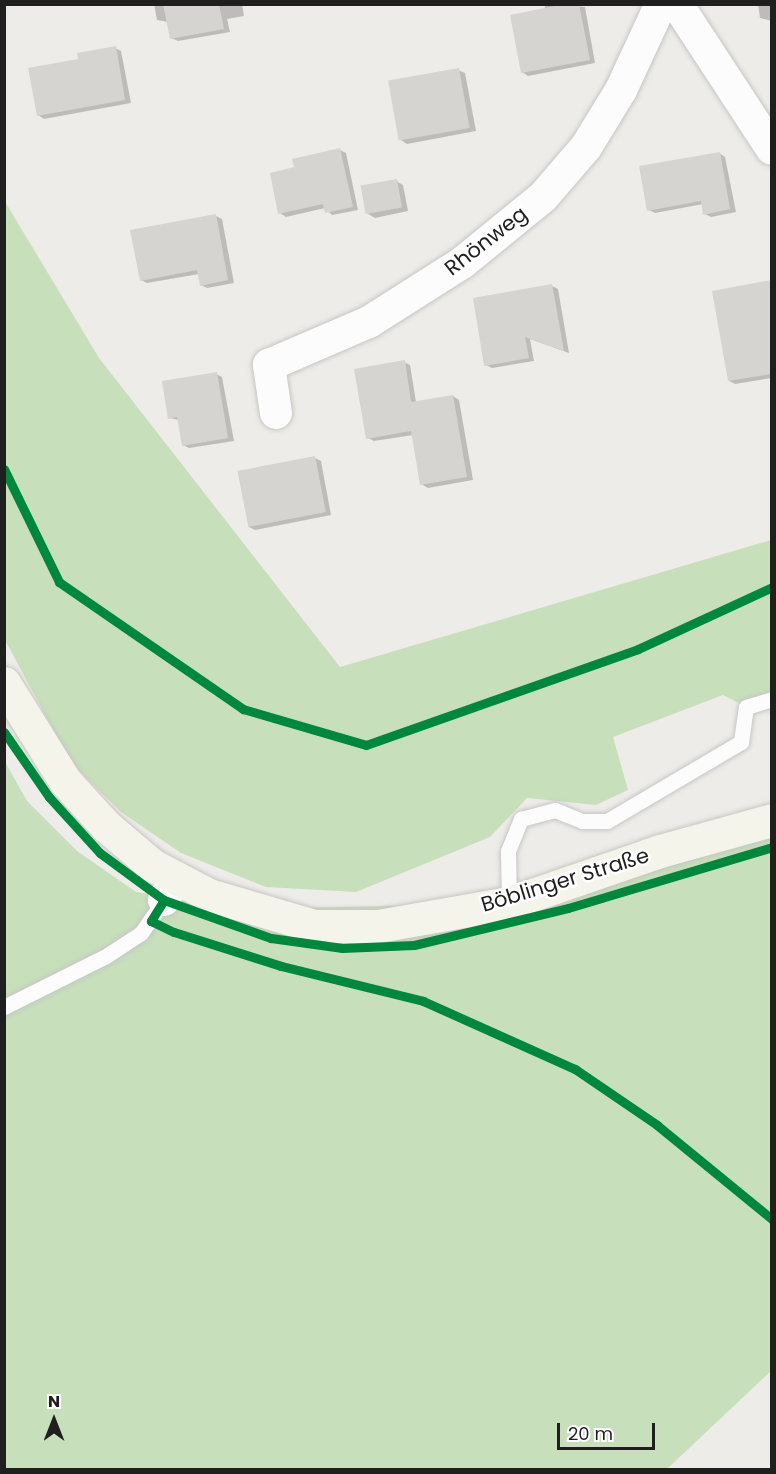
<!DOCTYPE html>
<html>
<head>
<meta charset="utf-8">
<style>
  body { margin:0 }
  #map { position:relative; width:776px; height:1474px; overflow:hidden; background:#eeece8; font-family:Poppins,sans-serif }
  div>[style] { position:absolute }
  .forest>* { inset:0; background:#c7dfbb }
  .shadow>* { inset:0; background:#0003 }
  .building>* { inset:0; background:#d6d4d0; transform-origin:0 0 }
  .roads { filter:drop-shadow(0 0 2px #c6c6c4) drop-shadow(0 0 2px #c6c6c4) }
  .lane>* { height:15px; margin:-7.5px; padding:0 7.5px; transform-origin:7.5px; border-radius:7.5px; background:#fcfcfc }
  .street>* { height:32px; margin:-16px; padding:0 16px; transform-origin:16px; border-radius:16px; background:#fcfcfc }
  .secondary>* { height:33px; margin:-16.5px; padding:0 16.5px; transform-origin:16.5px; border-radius:16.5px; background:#f4f4eb }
  .cycleway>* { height:9px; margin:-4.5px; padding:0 4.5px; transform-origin:4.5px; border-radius:4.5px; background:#00873e }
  span { translate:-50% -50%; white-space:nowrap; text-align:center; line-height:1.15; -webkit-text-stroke:5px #fff; paint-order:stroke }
  .street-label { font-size:21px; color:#1f1f1f }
  .frame { position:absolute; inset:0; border:6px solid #1f1f1f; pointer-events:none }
  .north { position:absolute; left:24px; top:1390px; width:60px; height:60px; -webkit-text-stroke:4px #fff; paint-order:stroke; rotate:0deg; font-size:16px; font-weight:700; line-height:24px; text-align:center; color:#1f1f1f }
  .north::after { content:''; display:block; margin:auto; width:21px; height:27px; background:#1f1f1f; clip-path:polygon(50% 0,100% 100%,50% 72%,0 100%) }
  .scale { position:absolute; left:557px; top:1423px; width:98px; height:27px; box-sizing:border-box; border:3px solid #1f1f1f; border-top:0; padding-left:8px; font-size:18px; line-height:21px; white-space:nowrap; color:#1f1f1f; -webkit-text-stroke:4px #fff; paint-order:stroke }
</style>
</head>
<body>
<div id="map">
  <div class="forest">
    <div style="clip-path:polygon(4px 200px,99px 358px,340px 667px,771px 540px,771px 699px,746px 707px,723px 695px,613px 737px,628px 790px,596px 805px,527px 798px,490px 837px,356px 892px,266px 887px,181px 853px,121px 812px,71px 763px,5px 640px)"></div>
    <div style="clip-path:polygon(4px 760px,27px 801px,77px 851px,136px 892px,248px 909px,509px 903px,771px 820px,771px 1371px,667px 1469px,5px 1469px)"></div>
  </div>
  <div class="shadow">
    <div style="clip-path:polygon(154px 4px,242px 4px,244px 16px,227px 19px,230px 32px,178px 41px,171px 38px,168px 22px,157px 20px)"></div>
    <div style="clip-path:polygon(546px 4px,585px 7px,595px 63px,528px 76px,522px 72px)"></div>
    <div style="clip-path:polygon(758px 4px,772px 4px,772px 21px,760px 18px)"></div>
    <div style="clip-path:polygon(115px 48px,121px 51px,131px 103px,44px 119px,38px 115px,79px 60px)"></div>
    <div style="clip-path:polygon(458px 70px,465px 73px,476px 131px,407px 144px,401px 140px)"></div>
    <div style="clip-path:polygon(340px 150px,346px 153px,358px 210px,332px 215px,325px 208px,286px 217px,280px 213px)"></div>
    <div style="clip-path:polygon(719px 153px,725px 157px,736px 212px,711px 217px,705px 214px,703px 204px,655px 213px,649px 210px)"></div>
    <div style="clip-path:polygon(396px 181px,403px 185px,408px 211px,375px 218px,368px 214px)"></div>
    <div style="clip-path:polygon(216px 216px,222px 219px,234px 283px,207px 288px,201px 285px,199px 274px,147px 283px,141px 280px)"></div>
    <div style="clip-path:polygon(772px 281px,772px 378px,735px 384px,729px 381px,713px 292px)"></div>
    <div style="clip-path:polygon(552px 286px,558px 289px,569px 353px,530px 339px,534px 361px,492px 368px,486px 365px)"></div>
    <div style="clip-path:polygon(404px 362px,410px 365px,416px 402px,453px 396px,459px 400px,473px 480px,428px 488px,421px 484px,413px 435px,374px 441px,368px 438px)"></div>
    <div style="clip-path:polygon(216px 374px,222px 377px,234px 441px,189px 448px,183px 445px,179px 420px,170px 418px)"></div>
    <div style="clip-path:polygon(315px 458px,321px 461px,331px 515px,255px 530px,249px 527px)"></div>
  </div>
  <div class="building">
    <div style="clip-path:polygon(163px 4px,219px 4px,224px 29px,170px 39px)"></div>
    <div style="clip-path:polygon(565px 4px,579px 4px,590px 60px,521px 73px,510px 15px)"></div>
    <div style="clip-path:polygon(116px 46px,125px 100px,37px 116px,28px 68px,78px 59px,77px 53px)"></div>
    <div style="left:459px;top:68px;width:61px;height:72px;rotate:80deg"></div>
    <div style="clip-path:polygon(340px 148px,353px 207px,325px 213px,323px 204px,278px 214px,270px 173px,294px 167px,292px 159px)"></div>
    <div style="clip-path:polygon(720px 152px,730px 209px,703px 215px,701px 201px,647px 211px,639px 166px)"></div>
    <div style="left:397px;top:179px;width:29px;height:37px;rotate:80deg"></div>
    <div style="clip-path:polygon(216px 214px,228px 280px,200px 286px,197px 270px,140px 281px,130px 230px)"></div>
    <div style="clip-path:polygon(771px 280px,771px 374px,728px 381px,712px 291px)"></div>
    <div style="clip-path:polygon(552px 284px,564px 351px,525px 337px,529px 358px,484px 366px,473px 298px)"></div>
    <div style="clip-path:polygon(405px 360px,411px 402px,453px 395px,467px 477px,420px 485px,411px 431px,366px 439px,354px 369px)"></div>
    <div style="clip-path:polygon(217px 372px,228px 438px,182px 446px,177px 417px,168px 419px,162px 381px)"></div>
    <div style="left:315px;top:456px;width:57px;height:79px;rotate:79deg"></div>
  </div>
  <div class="roads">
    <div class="lane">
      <div style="left:509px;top:903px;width:52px;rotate:-91.1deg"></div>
      <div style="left:508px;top:851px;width:35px;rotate:-68deg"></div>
      <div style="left:521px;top:819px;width:35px;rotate:-15deg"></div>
      <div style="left:555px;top:810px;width:29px;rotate:22deg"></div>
      <div style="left:582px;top:821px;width:25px"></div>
      <div style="left:607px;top:821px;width:156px;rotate:-30.5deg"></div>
      <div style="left:741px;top:742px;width:35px;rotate:-82deg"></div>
      <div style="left:746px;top:707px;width:27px;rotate:-17deg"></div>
      <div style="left:4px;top:1007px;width:114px;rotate:-26.6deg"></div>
      <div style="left:106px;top:956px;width:42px;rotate:-33.3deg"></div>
      <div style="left:141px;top:933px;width:40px;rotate:-55.1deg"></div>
    </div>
    <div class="street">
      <div style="left:677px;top:4px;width:173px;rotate:56.8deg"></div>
      <div style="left:276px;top:413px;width:49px;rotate:-98.3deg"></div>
      <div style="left:269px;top:365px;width:109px;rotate:-23.3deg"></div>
      <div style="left:369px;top:322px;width:110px;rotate:-32.4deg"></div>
      <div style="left:462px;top:263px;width:104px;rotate:-39.2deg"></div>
      <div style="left:543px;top:197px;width:66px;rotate:-49.3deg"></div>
      <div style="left:586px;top:147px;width:67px;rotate:-58.4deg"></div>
      <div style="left:621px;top:90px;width:95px;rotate:-65.1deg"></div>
      <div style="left:164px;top:900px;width:24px;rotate:-62deg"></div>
    </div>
    <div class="secondary">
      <div style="left:4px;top:683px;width:115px;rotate:58.1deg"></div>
      <div style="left:65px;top:781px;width:61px;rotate:47.7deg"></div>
      <div style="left:106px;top:826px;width:60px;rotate:40.3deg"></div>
      <div style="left:152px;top:865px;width:64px;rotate:27.8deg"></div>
      <div style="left:209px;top:895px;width:109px;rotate:16.4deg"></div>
      <div style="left:314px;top:926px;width:64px"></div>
      <div style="left:378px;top:926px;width:133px;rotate:-10deg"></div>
      <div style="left:509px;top:903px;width:160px;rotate:-19deg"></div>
      <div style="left:660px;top:851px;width:116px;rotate:-15.5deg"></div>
    </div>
  </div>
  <div class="cycleway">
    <div style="left:4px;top:469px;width:126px;rotate:64deg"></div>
    <div style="left:59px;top:582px;width:224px;rotate:34.6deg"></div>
    <div style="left:243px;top:709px;width:128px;rotate:16.3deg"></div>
    <div style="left:366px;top:745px;width:288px;rotate:-19.4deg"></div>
    <div style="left:638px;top:649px;width:148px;rotate:-24.8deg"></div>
    <div style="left:4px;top:732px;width:79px;rotate:55.3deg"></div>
    <div style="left:49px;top:797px;width:76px;rotate:47.7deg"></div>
    <div style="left:100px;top:853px;width:79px;rotate:36.3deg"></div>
    <div style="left:164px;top:900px;width:114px;rotate:19.6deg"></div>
    <div style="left:271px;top:938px;width:72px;rotate:8deg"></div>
    <div style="left:342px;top:948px;width:72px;rotate:-2.4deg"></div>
    <div style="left:414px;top:945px;width:158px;rotate:-13.5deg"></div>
    <div style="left:568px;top:908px;width:213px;rotate:-16.6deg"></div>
    <div style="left:164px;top:900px;width:25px;rotate:122deg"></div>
    <div style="left:151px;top:921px;width:25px;rotate:26deg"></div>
    <div style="left:174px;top:932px;width:112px;rotate:17.6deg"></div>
    <div style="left:281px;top:966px;width:146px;rotate:13.8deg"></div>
    <div style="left:423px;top:1001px;width:167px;rotate:24.1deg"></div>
    <div style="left:575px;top:1069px;width:99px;rotate:34.3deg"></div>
    <div style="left:657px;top:1125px;width:149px;rotate:39.3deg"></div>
  </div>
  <div class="street-label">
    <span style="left:486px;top:241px;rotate:-38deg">Rhönweg</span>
    <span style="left:565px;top:880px;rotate:-17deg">Böblinger Straße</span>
  </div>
  <div class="frame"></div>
  <div class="north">N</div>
  <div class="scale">20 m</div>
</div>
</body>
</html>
